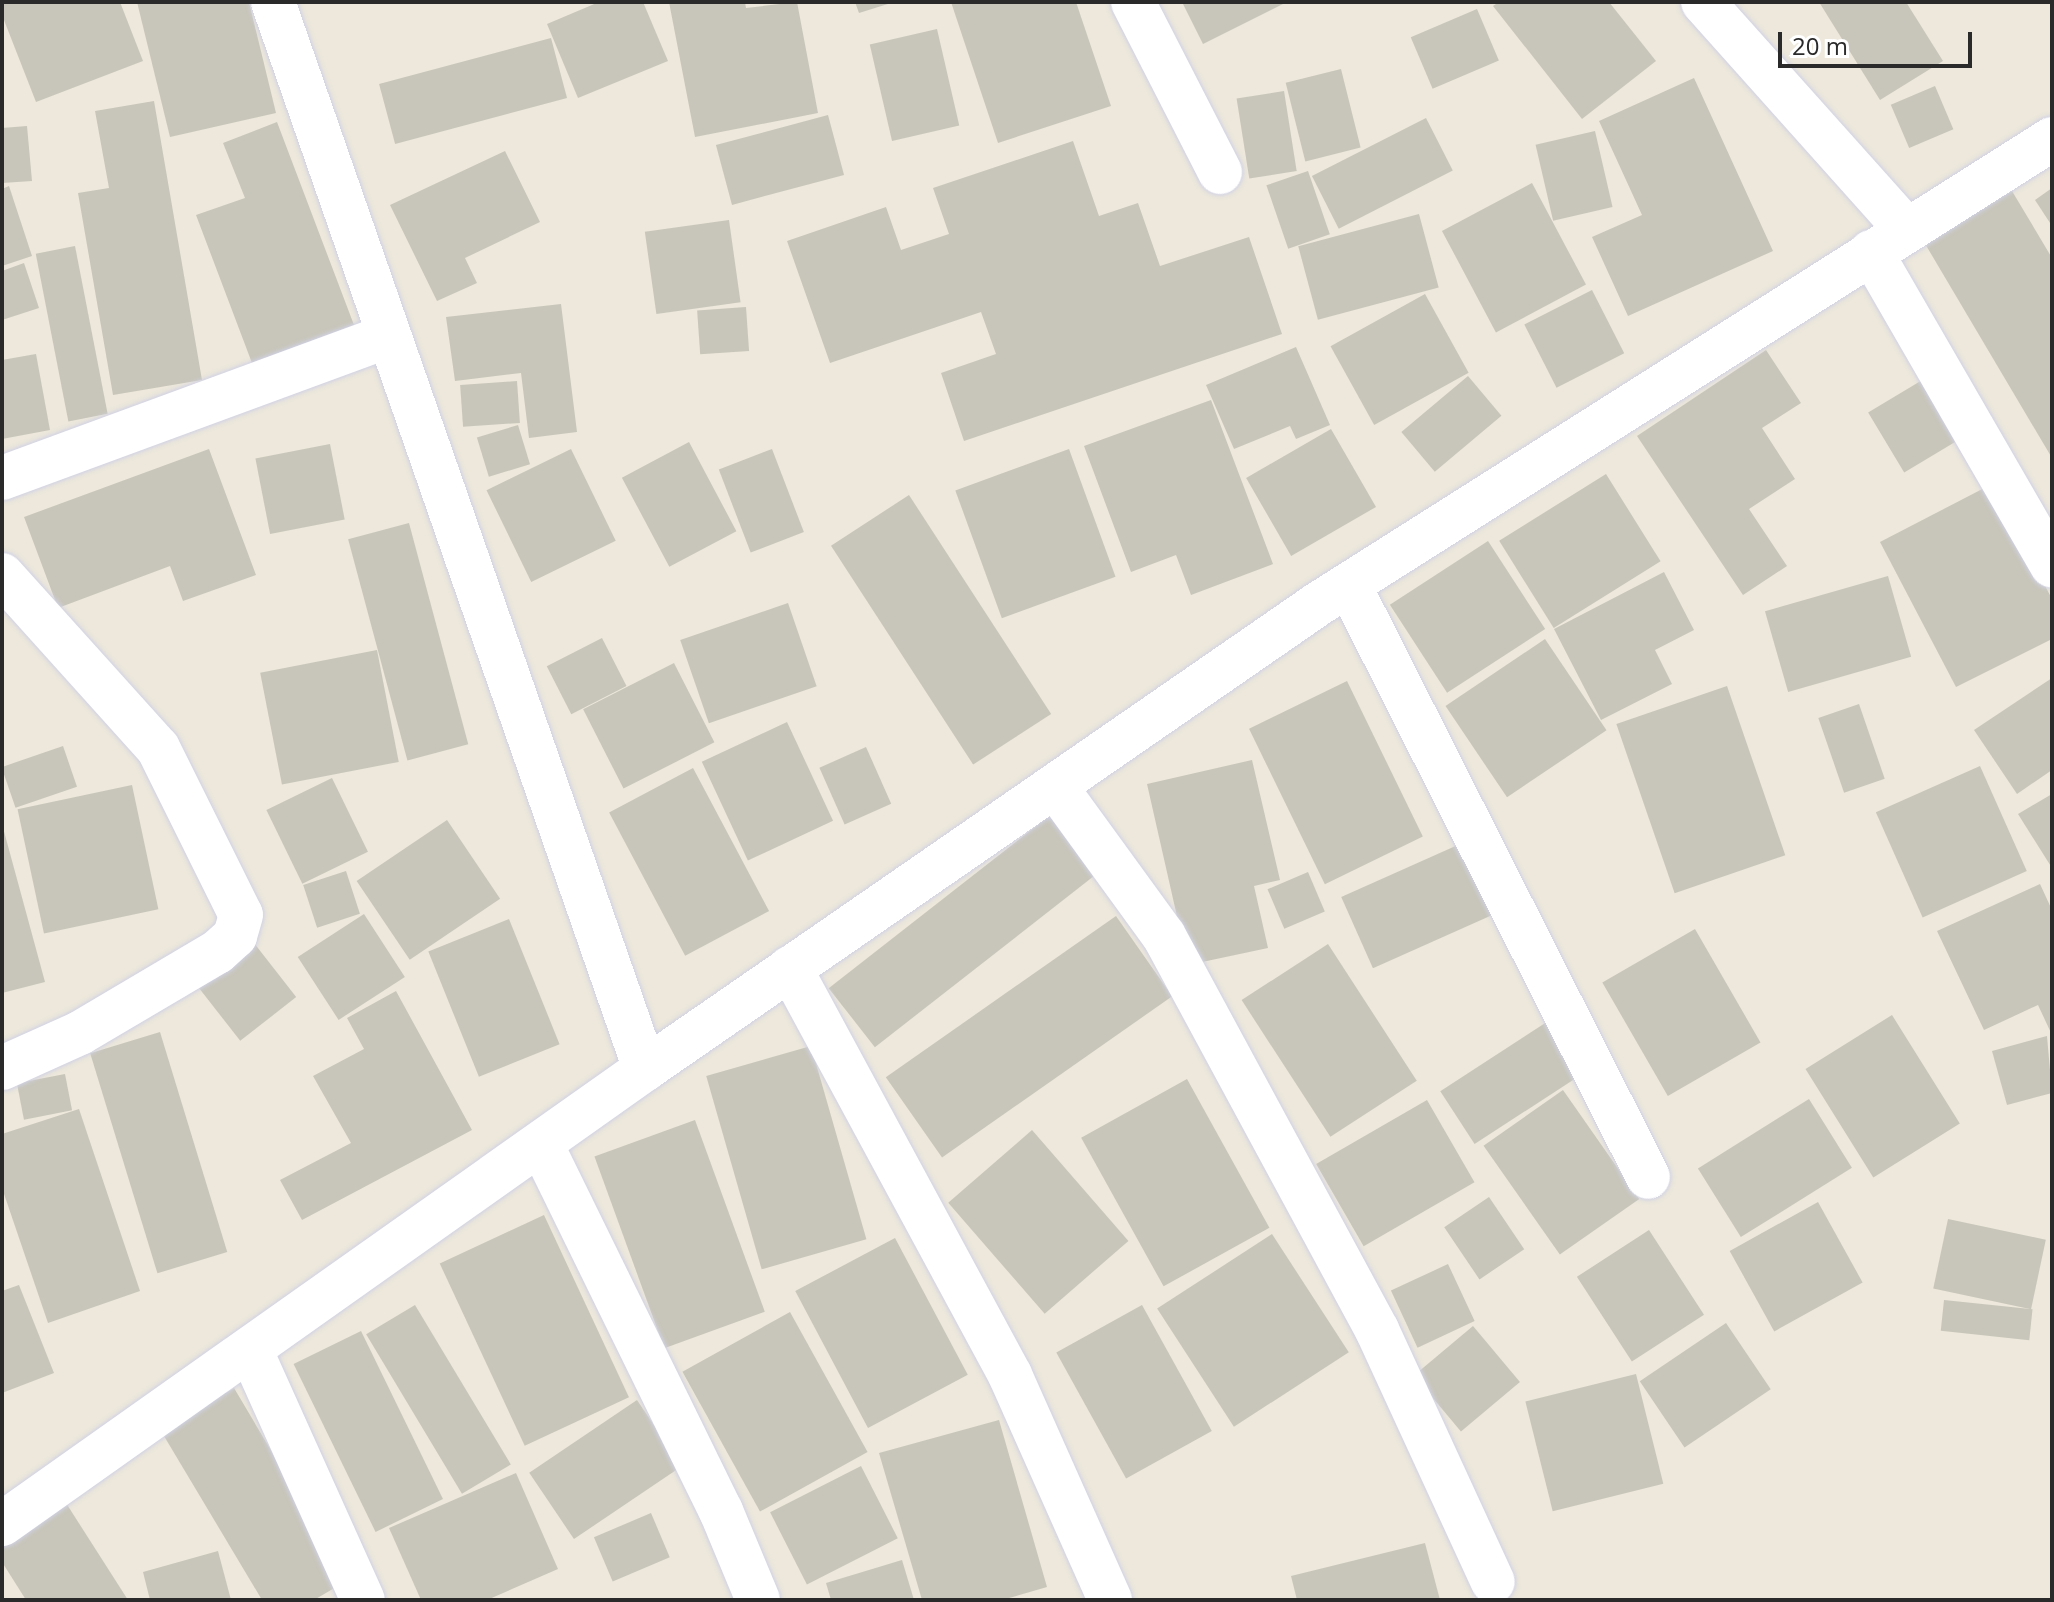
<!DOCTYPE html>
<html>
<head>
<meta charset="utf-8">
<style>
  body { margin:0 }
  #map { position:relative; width:2054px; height:1602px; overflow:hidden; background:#ede8db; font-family:"Open Sans",sans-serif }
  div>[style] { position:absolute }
  .building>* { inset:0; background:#c8c6ba; transform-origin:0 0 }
  .roads { filter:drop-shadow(0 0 2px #d0d1e4) drop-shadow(0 0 2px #d0d1e4) }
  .minor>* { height:44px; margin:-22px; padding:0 22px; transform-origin:22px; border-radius:22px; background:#fff }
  span { translate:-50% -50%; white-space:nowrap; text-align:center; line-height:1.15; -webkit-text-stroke:8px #fff; paint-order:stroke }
  .frame { position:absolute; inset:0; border:4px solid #2a2a2a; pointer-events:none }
  .scale { position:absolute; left:1778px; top:32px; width:194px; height:36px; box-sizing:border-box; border:4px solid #2a2a2a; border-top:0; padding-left:10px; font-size:24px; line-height:28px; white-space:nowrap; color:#2a2a2a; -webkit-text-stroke:6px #fff; paint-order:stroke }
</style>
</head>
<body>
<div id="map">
  <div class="building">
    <div style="clip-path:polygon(2px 2px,120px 2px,143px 61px,36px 102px,2px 15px)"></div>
    <div style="clip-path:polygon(137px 2px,249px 2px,276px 113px,170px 137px)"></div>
    <div style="clip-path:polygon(599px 2px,643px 2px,668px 61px,578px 98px,547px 24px)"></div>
    <div style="clip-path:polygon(669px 2px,745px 2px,746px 8px,797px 2px,818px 113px,695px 137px)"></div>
    <div style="clip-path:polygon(855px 2px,891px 2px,891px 3px,859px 13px)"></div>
    <div style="clip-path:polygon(951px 2px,1076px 2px,1111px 106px,998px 143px)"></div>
    <div style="clip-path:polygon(1182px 2px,1287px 2px,1203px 44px)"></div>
    <div style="clip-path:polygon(1499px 2px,1609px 2px,1656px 61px,1582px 119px,1493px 6px)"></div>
    <div style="clip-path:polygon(1819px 2px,1906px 2px,1943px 61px,1880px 100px)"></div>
    <div style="left:1477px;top:9px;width:56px;height:72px;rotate:67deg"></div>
    <div style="left:937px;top:29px;width:99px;height:69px;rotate:77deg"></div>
    <div style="left:551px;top:38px;width:62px;height:178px;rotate:75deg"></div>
    <div style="left:1341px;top:69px;width:81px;height:57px;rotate:76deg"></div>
    <div style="clip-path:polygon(1694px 78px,1773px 251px,1628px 316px,1592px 237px,1642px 215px,1599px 121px)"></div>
    <div style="left:1935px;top:86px;width:47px;height:48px;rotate:67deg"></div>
    <div style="left:1284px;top:91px;width:81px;height:48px;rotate:81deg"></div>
    <div style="clip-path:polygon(154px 101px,202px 380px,113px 395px,78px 193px,109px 188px,95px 111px)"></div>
    <div style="left:828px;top:115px;width:62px;height:116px;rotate:75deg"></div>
    <div style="left:1426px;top:118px;width:59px;height:128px;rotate:63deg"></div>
    <div style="clip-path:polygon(277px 122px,354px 325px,252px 363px,196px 215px,245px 198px,223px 143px)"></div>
    <div style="clip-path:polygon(27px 126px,32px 181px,2px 183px,2px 128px)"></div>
    <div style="left:1595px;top:131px;width:78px;height:61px;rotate:77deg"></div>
    <div style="clip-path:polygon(1073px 141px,1099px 216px,1138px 203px,1160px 266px,1249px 237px,1282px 334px,964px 441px,941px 373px,996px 354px,981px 312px,830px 363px,787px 241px,886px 207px,901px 250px,949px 234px,933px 188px)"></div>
    <div style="clip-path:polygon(505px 151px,540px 222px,465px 258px,477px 283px,437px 301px,390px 205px)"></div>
    <div style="left:1308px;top:171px;width:67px;height:44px;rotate:71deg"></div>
    <div style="left:1532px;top:183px;width:115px;height:102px;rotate:62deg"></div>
    <div style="clip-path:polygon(9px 186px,32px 256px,2px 266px,2px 189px)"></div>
    <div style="clip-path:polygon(2052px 188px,2052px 226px,2035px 200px)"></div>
    <div style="clip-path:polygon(2012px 191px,2052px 258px,2052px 458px,1924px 242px)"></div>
    <div style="left:1419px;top:214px;width:76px;height:125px;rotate:75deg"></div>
    <div style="left:729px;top:220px;width:83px;height:85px;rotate:82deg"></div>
    <div style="left:75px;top:246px;width:171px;height:40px;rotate:79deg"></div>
    <div style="clip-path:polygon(24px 263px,39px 308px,2px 320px,2px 271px)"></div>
    <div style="left:1592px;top:290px;width:71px;height:76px;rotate:63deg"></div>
    <div style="left:1425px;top:294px;width:90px;height:108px;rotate:61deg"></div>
    <div style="clip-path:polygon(561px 304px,577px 432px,529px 438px,521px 373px,455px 381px,446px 317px)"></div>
    <div style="left:746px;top:307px;width:44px;height:49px;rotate:86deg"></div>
    <div style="clip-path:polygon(1296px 347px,1330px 425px,1296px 439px,1290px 426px,1234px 449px,1206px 385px)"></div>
    <div style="clip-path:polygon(1766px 350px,1801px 403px,1762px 428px,1795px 479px,1749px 509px,1787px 566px,1743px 595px,1637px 436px)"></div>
    <div style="clip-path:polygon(36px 354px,50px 430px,2px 439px,2px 360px)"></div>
    <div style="left:1468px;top:376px;width:52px;height:87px;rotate:50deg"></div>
    <div style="left:1929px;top:376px;width:70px;height:71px;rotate:59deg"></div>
    <div style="left:517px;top:381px;width:42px;height:57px;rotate:86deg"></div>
    <div style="clip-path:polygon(1211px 400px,1273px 564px,1191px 595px,1176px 555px,1131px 572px,1084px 446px)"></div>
    <div style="left:518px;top:425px;width:41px;height:43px;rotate:73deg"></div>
    <div style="left:1331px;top:429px;width:90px;height:98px;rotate:60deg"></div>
    <div style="left:689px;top:442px;width:101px;height:76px;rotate:62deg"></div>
    <div style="left:330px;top:444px;width:77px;height:76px;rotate:79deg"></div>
    <div style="clip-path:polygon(209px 449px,256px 575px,183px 601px,170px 566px,58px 608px,24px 517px)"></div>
    <div style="left:571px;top:449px;width:102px;height:94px;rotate:64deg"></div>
    <div style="left:772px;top:449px;width:89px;height:57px;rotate:69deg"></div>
    <div style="left:1069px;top:449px;width:136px;height:121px;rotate:70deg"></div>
    <div style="left:1606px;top:474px;width:103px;height:126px;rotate:58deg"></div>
    <div style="clip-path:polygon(1992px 484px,2052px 599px,2052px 639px,1956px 687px,1880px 542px)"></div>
    <div style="left:909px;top:495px;width:261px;height:93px;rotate:57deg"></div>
    <div style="left:409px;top:523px;width:229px;height:63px;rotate:75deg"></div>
    <div style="left:1488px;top:541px;width:105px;height:117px;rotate:57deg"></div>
    <div style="clip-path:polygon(1664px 572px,1694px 630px,1655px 650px,1672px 684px,1601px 720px,1554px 629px)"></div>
    <div style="left:1888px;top:576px;width:84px;height:128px;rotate:74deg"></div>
    <div style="left:788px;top:603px;width:88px;height:114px;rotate:71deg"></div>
    <div style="left:602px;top:638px;width:54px;height:62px;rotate:63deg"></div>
    <div style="left:1545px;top:639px;width:110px;height:120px;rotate:56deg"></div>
    <div style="left:377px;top:650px;width:114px;height:119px;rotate:79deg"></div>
    <div style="left:674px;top:663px;width:89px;height:102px;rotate:63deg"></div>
    <div style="clip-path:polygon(2052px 678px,2052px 770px,2017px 794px,1974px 730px)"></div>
    <div style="left:1347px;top:681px;width:173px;height:109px;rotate:64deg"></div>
    <div style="left:1727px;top:686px;width:179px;height:117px;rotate:71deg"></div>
    <div style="left:1859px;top:704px;width:79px;height:43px;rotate:71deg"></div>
    <div style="left:787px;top:722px;width:109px;height:94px;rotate:65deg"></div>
    <div style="left:63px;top:746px;width:43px;height:65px;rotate:71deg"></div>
    <div style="left:866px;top:747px;width:62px;height:51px;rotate:66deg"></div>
    <div style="clip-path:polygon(1252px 760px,1280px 880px,1254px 886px,1268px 948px,1188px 965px,1147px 784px)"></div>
    <div style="left:1980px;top:766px;width:115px;height:114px;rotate:66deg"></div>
    <div style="left:693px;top:768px;width:162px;height:95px;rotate:62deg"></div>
    <div style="left:332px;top:778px;width:82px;height:73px;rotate:64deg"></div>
    <div style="left:132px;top:785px;width:127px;height:117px;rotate:78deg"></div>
    <div style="clip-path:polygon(2052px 794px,2052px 868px,2018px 814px)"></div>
    <div style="left:1058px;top:809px;width:75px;height:291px;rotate:52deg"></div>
    <div style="left:447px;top:820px;width:95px;height:109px;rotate:56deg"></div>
    <div style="clip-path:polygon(2px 824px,45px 982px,2px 993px)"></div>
    <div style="left:1460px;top:844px;width:78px;height:130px;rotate:66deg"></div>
    <div style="left:346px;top:871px;width:45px;height:45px;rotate:72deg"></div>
    <div style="left:1308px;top:872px;width:43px;height:44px;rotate:67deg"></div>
    <div style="clip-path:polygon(2040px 884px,2052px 910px,2052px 1035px,2038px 1005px,1984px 1030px,1937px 931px)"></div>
    <div style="left:364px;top:914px;width:75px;height:79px;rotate:57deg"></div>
    <div style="left:1116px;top:916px;width:98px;height:281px;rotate:55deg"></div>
    <div style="left:509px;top:919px;width:135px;height:87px;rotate:68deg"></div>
    <div style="left:1695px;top:929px;width:131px;height:107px;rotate:60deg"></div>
    <div style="left:250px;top:938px;width:75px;height:71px;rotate:52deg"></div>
    <div style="left:1328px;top:944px;width:163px;height:103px;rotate:57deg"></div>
    <div style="clip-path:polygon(396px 991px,472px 1130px,302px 1220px,280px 1180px,351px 1143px,313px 1076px,364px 1049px,347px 1018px)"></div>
    <div style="left:1892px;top:1015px;width:128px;height:102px;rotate:58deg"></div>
    <div style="left:1556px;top:1016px;width:63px;height:138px;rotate:57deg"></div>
    <div style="left:160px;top:1032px;width:230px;height:73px;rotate:73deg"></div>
    <div style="clip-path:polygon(2047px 1036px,2052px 1093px,2007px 1105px,1992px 1051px)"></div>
    <div style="left:811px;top:1046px;width:201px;height:109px;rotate:74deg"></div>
    <div style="left:65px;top:1074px;width:37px;height:49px;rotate:79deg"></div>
    <div style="left:1187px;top:1079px;width:170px;height:121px;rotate:61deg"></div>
    <div style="left:1563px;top:1090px;width:133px;height:97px;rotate:55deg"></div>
    <div style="left:1809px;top:1099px;width:81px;height:131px;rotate:58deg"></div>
    <div style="left:1427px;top:1100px;width:95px;height:128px;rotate:60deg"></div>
    <div style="clip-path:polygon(79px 1109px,140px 1291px,48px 1323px,2px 1188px,2px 1134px)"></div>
    <div style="left:695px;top:1120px;width:204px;height:107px;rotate:70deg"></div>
    <div style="left:1032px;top:1130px;width:147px;height:111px;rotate:49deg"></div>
    <div style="left:1489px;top:1197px;width:63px;height:54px;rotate:56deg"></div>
    <div style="left:1818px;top:1202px;width:92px;height:101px;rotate:61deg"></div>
    <div style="left:544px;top:1215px;width:201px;height:115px;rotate:65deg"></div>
    <div style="left:1948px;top:1219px;width:100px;height:71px;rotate:12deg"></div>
    <div style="left:1649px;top:1230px;width:101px;height:86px;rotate:57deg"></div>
    <div style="left:1272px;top:1234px;width:141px;height:137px;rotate:57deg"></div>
    <div style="left:895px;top:1238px;width:155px;height:113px;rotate:62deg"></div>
    <div style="left:1448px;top:1264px;width:63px;height:63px;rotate:65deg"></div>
    <div style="clip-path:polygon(19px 1285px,54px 1373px,2px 1393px,2px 1291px)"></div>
    <div style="left:1944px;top:1300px;width:89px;height:31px;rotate:6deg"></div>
    <div style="left:415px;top:1305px;width:186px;height:57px;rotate:59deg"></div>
    <div style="left:1142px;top:1305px;width:144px;height:98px;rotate:61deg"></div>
    <div style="left:790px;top:1312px;width:160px;height:123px;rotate:61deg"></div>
    <div style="left:1726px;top:1323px;width:80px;height:104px;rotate:56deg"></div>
    <div style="left:1473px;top:1326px;width:73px;height:77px;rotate:50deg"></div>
    <div style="left:361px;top:1331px;width:187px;height:75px;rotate:64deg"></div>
    <div style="left:1636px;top:1374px;width:113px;height:114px;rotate:76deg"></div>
    <div style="clip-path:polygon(234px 1388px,348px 1580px,314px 1600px,262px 1600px,161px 1431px)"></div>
    <div style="left:637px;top:1400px;width:80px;height:130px;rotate:56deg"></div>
    <div style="clip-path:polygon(999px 1420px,1047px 1587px,1002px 1600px,922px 1600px,879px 1453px)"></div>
    <div style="left:861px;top:1466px;width:81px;height:102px;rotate:63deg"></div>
    <div style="clip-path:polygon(516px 1473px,558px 1569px,487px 1600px,421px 1600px,389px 1528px)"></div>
    <div style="clip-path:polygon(66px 1503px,128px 1600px,26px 1600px,2px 1562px,2px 1542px)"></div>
    <div style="left:651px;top:1513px;width:48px;height:62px;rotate:67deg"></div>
    <div style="clip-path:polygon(1425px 1543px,1440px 1600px,1297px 1600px,1291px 1576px)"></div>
    <div style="clip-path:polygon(218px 1551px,231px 1600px,150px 1600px,143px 1572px)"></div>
    <div style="clip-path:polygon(902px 1560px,914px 1600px,831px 1600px,826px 1583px)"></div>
  </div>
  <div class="roads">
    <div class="minor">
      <div style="left:273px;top:2px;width:1130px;rotate:70.78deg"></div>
      <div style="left:1133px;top:2px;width:191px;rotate:62.9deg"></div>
      <div style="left:1703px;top:2px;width:306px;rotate:48.2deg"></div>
      <div style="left:1871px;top:252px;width:362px;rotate:60deg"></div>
      <div style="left:2px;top:478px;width:410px;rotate:-20.2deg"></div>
      <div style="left:2px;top:575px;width:233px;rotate:48deg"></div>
      <div style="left:158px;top:748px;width:186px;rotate:63.6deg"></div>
      <div style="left:241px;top:915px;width:22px;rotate:106deg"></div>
      <div style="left:235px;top:936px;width:24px;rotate:138deg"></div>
      <div style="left:217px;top:952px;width:159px;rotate:149.4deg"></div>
      <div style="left:80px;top:1033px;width:85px;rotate:155.8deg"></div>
      <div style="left:1349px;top:585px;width:663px;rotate:63.2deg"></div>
      <div style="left:1055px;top:786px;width:185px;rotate:54deg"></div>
      <div style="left:1164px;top:936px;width:448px;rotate:61.6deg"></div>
      <div style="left:1377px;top:1330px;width:277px;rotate:65.3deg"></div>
      <div style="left:790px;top:968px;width:463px;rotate:61.6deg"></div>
      <div style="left:1010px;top:1375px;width:246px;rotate:66deg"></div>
      <div style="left:541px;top:1144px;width:409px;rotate:63.9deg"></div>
      <div style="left:721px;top:1511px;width:96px;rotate:67.4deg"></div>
      <div style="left:250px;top:1349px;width:275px;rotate:65.8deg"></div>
      <div style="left:2px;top:1524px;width:788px;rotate:-35.28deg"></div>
      <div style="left:645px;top:1069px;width:818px;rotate:-34.64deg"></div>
      <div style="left:1318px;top:604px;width:869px;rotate:-32.35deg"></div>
    </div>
  </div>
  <div class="frame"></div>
  <div class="scale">20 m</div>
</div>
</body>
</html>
